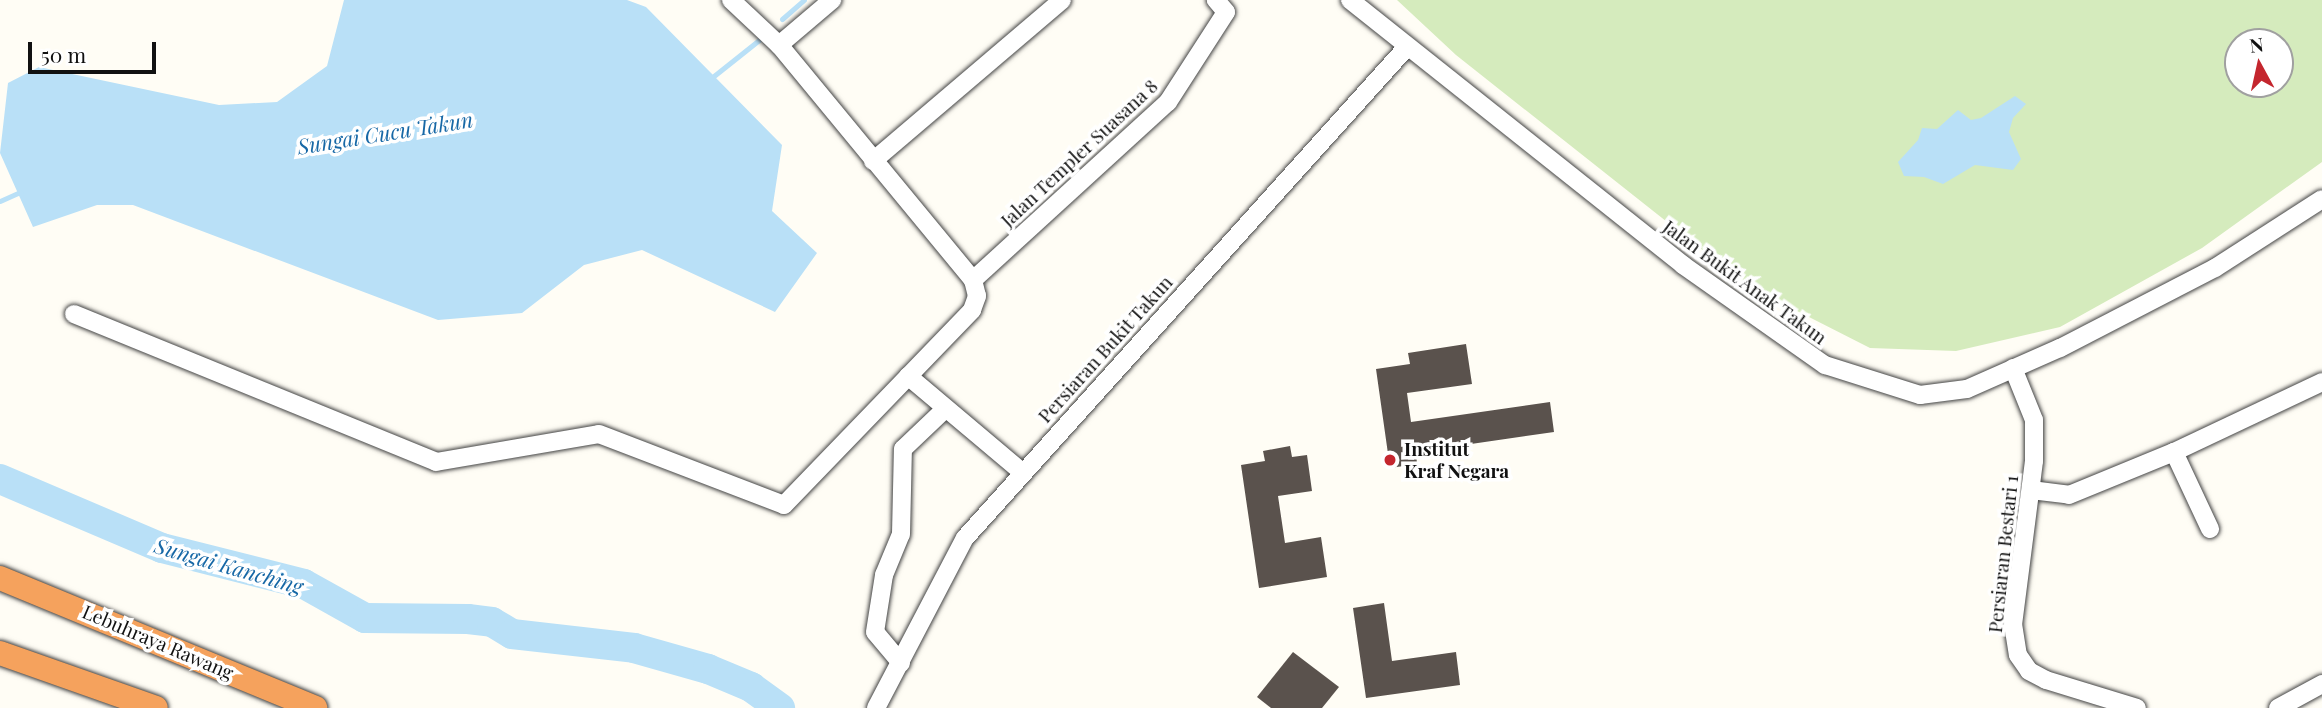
<!DOCTYPE html>
<html>
<head>
<meta charset="utf-8">
<style>
  body { margin:0 }
  #map { position:relative; width:2322px; height:708px; overflow:hidden; background:#fffdf5; font-family:"Playfair Display",serif }
  div>[style] { position:absolute }
  .green>* { inset:0; background:#d5ebbd }
  .water>* { inset:0; background:#b9e0f7 }
  .stream>* { height:5px; margin:-2.5px; padding:0 2.5px; transform-origin:2.5px; border-radius:2.5px; background:#b9e0f7 }
  .river>* { height:30px; margin:-15px; padding:0 15px; transform-origin:15px; border-radius:15px; background:#b9e0f7 }
  .building>* { inset:0; background:#5a524d }
  .roads { filter:drop-shadow(0 0 2px #444) drop-shadow(0 0 2px #444) }
  .minor>* { height:18px; margin:-9px; padding:0 9px; transform-origin:9px; border-radius:9px; background:#fff }
  .highway>* { height:24px; margin:-12px; padding:0 12px; transform-origin:12px; border-radius:12px; background:#f5a25d }
  .dots>* { width:19px; height:19px; translate:-50% -50%; box-sizing:border-box; border:4px solid #fff; border-radius:50% }
  span { translate:-50% -50%; white-space:nowrap; text-align:center; line-height:1.15; -webkit-text-stroke:7px #fff; paint-order:stroke }
  .street-label { font-size:19px; color:#111 }
  .poi-label { font-size:19px; color:#111; font-weight:700 }
  .left { translate:0 -50%; text-align:left }
  .water-label { font-size:21px; color:#1768a6; font-style:italic }
  .north { position:absolute; left:2224px; top:28px; width:70px; height:70px; box-sizing:border-box; background:#fff; border:2px solid #a0a0a0; border-radius:50%; rotate:352deg; font-size:19px; font-weight:700; line-height:28px; text-align:center; color:#111 }
  .north::after { content:''; display:block; margin:auto; width:24px; height:32px; background:#c4262e; clip-path:polygon(50% 0,100% 100%,50% 72%,0 100%) }
  .scale { position:absolute; left:28px; top:42px; width:128px; height:32px; box-sizing:border-box; border:4px solid #111; border-top:0; padding-left:9px; font-size:21px; line-height:24px; white-space:nowrap; color:#111; -webkit-text-stroke:5px #fff; paint-order:stroke }
</style>
</head>
<body>
<div id="map">
  <div class="green">
    <div style="clip-path:polygon(evenodd,1397px 0,2322px 0,2322px 162px,2202px 248px,2060px 327px,1956px 351px,1870px 348px,1748px 286px,1456px 55px,1397px 0,2238px 42px,2280px 42px,2280px 84px,2238px 84px,2238px 42px)"></div>
  </div>
  <div class="water">
    <div style="clip-path:polygon(344px 0,627px 0,646px 7px,782px 145px,772px 211px,817px 253px,775px 312px,642px 250px,584px 265px,522px 313px,438px 320px,133px 205px,97px 205px,33px 227px,0 153px,8px 83px,39px 67px,219px 105px,277px 102px,327px 66px)"></div>
    <div style="clip-path:polygon(2015px 96px,2026px 104px,2013px 118px,2009px 132px,2021px 159px,2013px 170px,1975px 165px,1943px 184px,1924px 177px,1904px 176px,1898px 162px,1918px 140px,1922px 128px,1937px 129px,1958px 110px,1971px 120px,1981px 118px)"></div>
  </div>
  <div class="stream">
    <div style="left:782px;top:19px;width:29px;rotate:-41deg"></div>
    <div style="left:710px;top:79px;width:63px;rotate:-38.5deg"></div>
    <div style="left:0;top:201px;width:22px;rotate:-24deg"></div>
  </div>
  <div class="river">
    <div style="left:0;top:479px;width:176px;rotate:23.1deg"></div>
    <div style="left:162px;top:548px;width:146px;rotate:14.2deg"></div>
    <div style="left:304px;top:584px;width:70px;rotate:29.1deg"></div>
    <div style="left:365px;top:618px;width:103px;rotate:0.6deg"></div>
    <div style="left:468px;top:619px;width:24px;rotate:7deg"></div>
    <div style="left:492px;top:622px;width:23px;rotate:31deg"></div>
    <div style="left:512px;top:634px;width:123px;rotate:6.5deg"></div>
    <div style="left:634px;top:648px;width:77px;rotate:15.8deg"></div>
    <div style="left:708px;top:669px;width:47px;rotate:22.7deg"></div>
    <div style="left:751px;top:687px;width:36px;rotate:36deg"></div>
  </div>
  <div class="building">
    <div style="clip-path:polygon(1466px 344px,1472px 384px,1407px 393px,1411px 422px,1550px 402px,1554px 432px,1416px 452px,1417px 464px,1390px 468px,1376px 369px,1410px 364px,1408px 353px)"></div>
    <div style="clip-path:polygon(1290px 446px,1292px 457px,1307px 455px,1312px 491px,1278px 496px,1285px 543px,1321px 537px,1327px 577px,1259px 588px,1241px 465px,1265px 461px,1263px 451px)"></div>
    <div style="clip-path:polygon(1384px 603px,1392px 661px,1456px 652px,1460px 685px,1366px 698px,1353px 608px)"></div>
    <div style="clip-path:polygon(1293px 652px,1339px 687px,1322px 708px,1271px 708px,1257px 697px)"></div>
  </div>
  <div class="roads">
    <div class="minor">
      <div style="left:1350px;top:0;width:426px;rotate:38.5deg"></div>
      <div style="left:1683px;top:265px;width:174px;rotate:35.2deg"></div>
      <div style="left:1825px;top:365px;width:100px;rotate:17.5deg"></div>
      <div style="left:1920px;top:395px;width:47px;rotate:-7.3deg"></div>
      <div style="left:1967px;top:389px;width:102px;rotate:-23.8deg"></div>
      <div style="left:2060px;top:348px;width:174px;rotate:-27.3deg"></div>
      <div style="left:2215px;top:268px;width:127px;rotate:-32.8deg"></div>
      <div style="left:779px;top:45px;width:70px;rotate:-40.3deg"></div>
      <div style="left:873px;top:161px;width:248px;rotate:-40.4deg"></div>
      <div style="left:973px;top:280px;width:264px;rotate:-42.4deg"></div>
      <div style="left:1168px;top:102px;width:107px;rotate:-57.2deg"></div>
      <div style="left:1226px;top:12px;width:16px;rotate:-130deg"></div>
      <div style="left:74px;top:314px;width:391px;rotate:22.2deg"></div>
      <div style="left:436px;top:462px;width:165px;rotate:-9.7deg"></div>
      <div style="left:599px;top:434px;width:198px;rotate:21deg"></div>
      <div style="left:784px;top:505px;width:271px;rotate:-46deg"></div>
      <div style="left:972px;top:310px;width:15px;rotate:-70deg"></div>
      <div style="left:977px;top:296px;width:16px;rotate:-104deg"></div>
      <div style="left:973px;top:280px;width:305px;rotate:-129.5deg"></div>
      <div style="left:779px;top:45px;width:66px;rotate:-136.8deg"></div>
      <div style="left:2013px;top:368px;width:56px;rotate:68deg"></div>
      <div style="left:2034px;top:420px;width:41px;rotate:90deg"></div>
      <div style="left:2034px;top:461px;width:164px;rotate:97.3deg"></div>
      <div style="left:2013px;top:624px;width:31px;rotate:81deg"></div>
      <div style="left:2018px;top:655px;width:19px;rotate:55deg"></div>
      <div style="left:2029px;top:671px;width:19px;rotate:28deg"></div>
      <div style="left:2046px;top:680px;width:95px;rotate:17.1deg"></div>
      <div style="left:908px;top:376px;width:148px;rotate:40.1deg"></div>
      <div style="left:2174px;top:452px;width:85px;rotate:64.9deg"></div>
      <div style="left:2031px;top:490px;width:38px;rotate:7deg"></div>
      <div style="left:2069px;top:495px;width:113px;rotate:-22.3deg"></div>
      <div style="left:2174px;top:452px;width:164px;rotate:-25.3deg"></div>
      <div style="left:901px;top:663px;width:40px;rotate:-130deg"></div>
      <div style="left:875px;top:632px;width:58px;rotate:-81deg"></div>
      <div style="left:884px;top:575px;width:44px;rotate:-67.5deg"></div>
      <div style="left:901px;top:534px;width:85px;rotate:-88.7deg"></div>
      <div style="left:903px;top:449px;width:57px;rotate:-43.6deg"></div>
      <div style="left:876px;top:708px;width:192px;rotate:-62.4deg"></div>
      <div style="left:965px;top:538px;width:659px;rotate:-48.01deg"></div>
      <div style="left:2278px;top:708px;width:50px;rotate:-28.6deg"></div>
    </div>
    <div class="highway">
      <div style="left:0;top:578px;width:341px;rotate:22.4deg"></div>
      <div style="left:0;top:653px;width:165px;rotate:19.4deg"></div>
    </div>
  </div>
  <div class="dots">
    <div style="left:1390px;top:460px;background:#c4262e"></div>
  </div>
  <div class="street-label">
    <span style="left:1079px;top:153px;rotate:-43deg">Jalan Templer Suasana 8</span>
    <span style="left:1745px;top:282px;rotate:36deg">Jalan Bukit Anak Takun</span>
    <span style="left:1105px;top:349px;rotate:-48deg">Persiaran Bukit Takun</span>
    <span style="left:2003px;top:554px;rotate:-84deg">Persiaran Bestari 1</span>
    <span style="left:158px;top:642px;rotate:23deg">Lebuhraya Rawang</span>
  </div>
  <div class="poi-label">
    <span class="left" style="left:1404px;top:460px">Institut<br>Kraf Negara</span>
  </div>
  <div class="water-label">
    <span style="left:385px;top:132px;rotate:-9deg">Sungai Cucu Takun</span>
    <span style="left:229px;top:565px;rotate:16deg">Sungai Kanching</span>
  </div>
  <div class="north">N</div>
  <div class="scale">50 m</div>
</div>
</body>
</html>
